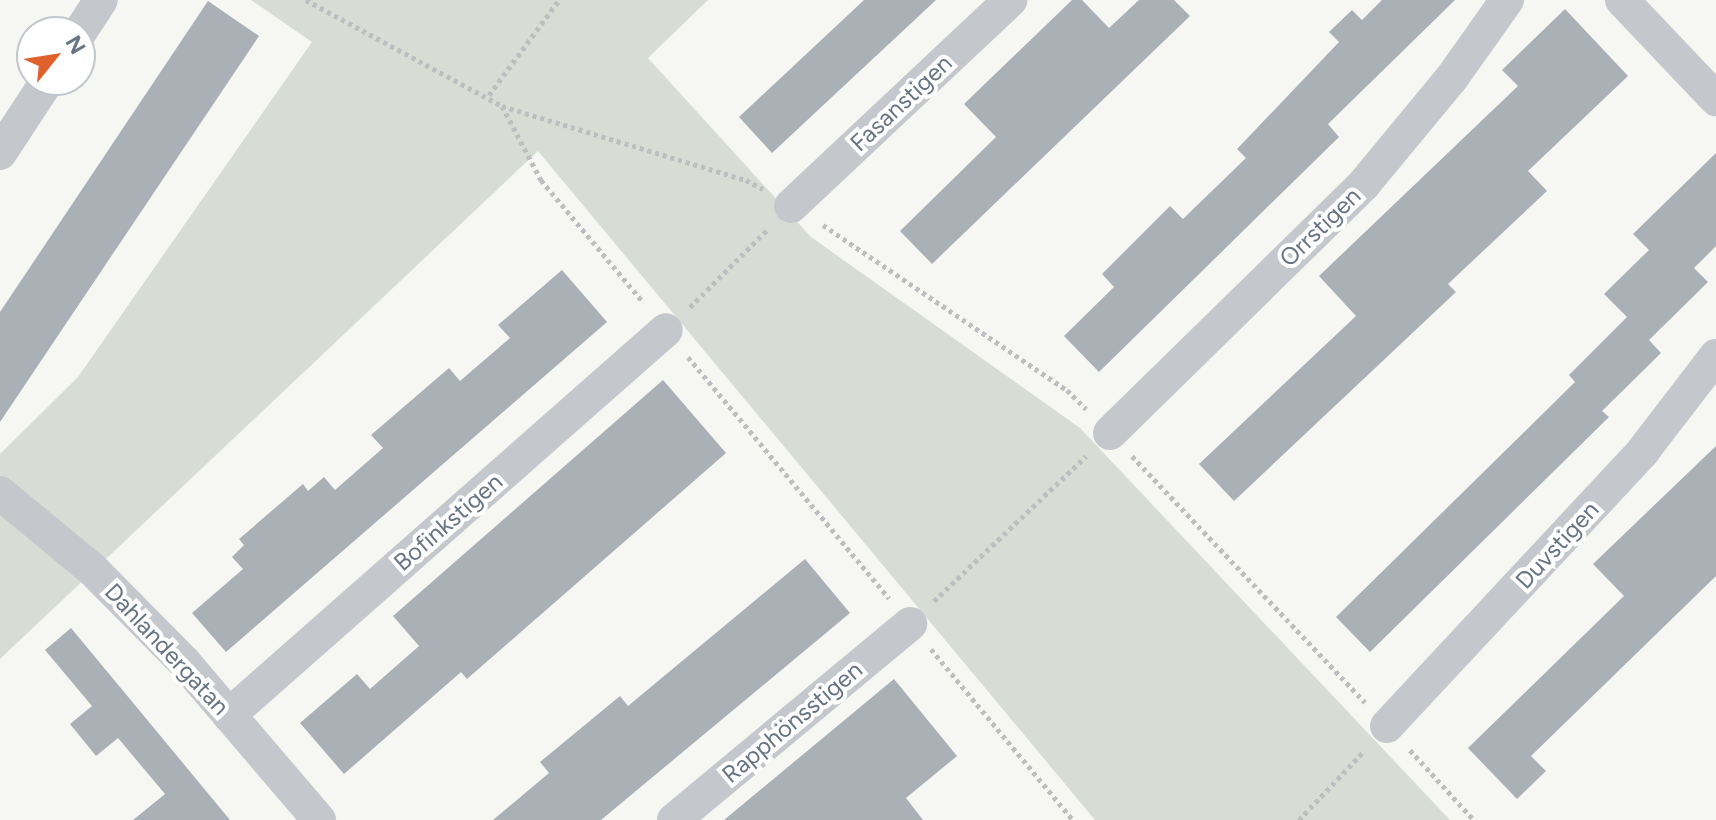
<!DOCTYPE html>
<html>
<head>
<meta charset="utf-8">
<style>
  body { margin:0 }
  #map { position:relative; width:1716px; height:820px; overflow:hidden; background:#f6f6f3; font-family:Figtree,sans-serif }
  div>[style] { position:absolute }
  .green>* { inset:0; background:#d7ddd4 }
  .building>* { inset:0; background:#a9b0b6 }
  .path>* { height:5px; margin-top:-2.5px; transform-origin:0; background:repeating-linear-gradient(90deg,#bcbec0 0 4px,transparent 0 8px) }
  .street>* { height:34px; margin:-17px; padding:0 17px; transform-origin:17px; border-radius:17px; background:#c4c7cb }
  span { translate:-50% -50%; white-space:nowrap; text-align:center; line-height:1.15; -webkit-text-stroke:8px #fff; paint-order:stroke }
  .street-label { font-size:24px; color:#667484 }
  .north { position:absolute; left:16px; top:16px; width:80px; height:80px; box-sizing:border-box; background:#fff; border:2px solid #c2c7ce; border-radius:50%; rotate:60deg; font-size:22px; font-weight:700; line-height:32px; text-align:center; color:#667484 }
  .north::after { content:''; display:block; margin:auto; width:28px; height:36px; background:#df602a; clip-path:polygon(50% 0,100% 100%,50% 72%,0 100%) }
</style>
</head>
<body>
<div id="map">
  <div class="green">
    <div style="clip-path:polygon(251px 0,708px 0,648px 58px,811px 237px,1080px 428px,1450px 820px,1095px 820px,538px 151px,0 659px,0 454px,78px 377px,312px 42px)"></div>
  </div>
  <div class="building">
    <div style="clip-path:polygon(864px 0,936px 0,772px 153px,739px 117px)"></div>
    <div style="clip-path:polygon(1072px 0,1082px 0,1109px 28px,1139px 0,1174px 0,1190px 16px,932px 264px,900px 231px,996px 137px,964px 104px)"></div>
    <div style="clip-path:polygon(1382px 0,1455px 0,1328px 124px,1339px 137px,1099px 372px,1064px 336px,1114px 287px,1102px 274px,1170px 206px,1183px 219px,1246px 158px,1237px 149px,1339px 42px,1329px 32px,1352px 10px,1362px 20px)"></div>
    <div style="clip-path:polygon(208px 1px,259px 36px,0 422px,0 312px)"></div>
    <div style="clip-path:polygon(1565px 9px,1628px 76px,1528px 171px,1547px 191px,1448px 284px,1456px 292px,1234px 501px,1199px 464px,1356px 316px,1319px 276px,1518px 86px,1502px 70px)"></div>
    <div style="clip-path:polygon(1716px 153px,1716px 246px,1694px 268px,1708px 282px,1649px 340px,1661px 353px,1602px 411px,1609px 417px,1370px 652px,1336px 617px,1575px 382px,1569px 375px,1627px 317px,1604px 294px,1649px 250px,1633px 234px)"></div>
    <div style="clip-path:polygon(562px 270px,607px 322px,226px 652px,192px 613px,243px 569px,232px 557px,244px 545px,239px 539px,303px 484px,308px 491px,324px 477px,335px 490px,383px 448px,371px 435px,449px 368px,460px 381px,510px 338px,498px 325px)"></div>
    <div style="clip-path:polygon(663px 380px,726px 453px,467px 679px,461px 672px,344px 774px,300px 723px,357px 674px,370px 689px,419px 646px,393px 616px)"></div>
    <div style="clip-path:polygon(1716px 446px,1716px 576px,1531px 756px,1546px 771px,1517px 799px,1468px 748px,1624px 596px,1593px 564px)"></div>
    <div style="clip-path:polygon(805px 559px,850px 613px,601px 820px,493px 820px,549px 773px,540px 762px,620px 696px,628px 706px)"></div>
    <div style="clip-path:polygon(71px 628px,139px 710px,230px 820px,133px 820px,165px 794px,118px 738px,96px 756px,70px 724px,92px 706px,45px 650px)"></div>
    <div style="clip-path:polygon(894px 679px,957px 756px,906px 798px,923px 820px,724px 820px)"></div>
  </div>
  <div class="path">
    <div style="left:306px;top:0;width:223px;rotate:28.4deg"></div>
    <div style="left:502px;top:106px;width:84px;rotate:62.2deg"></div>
    <div style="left:541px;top:180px;width:160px;rotate:50.1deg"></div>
    <div style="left:489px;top:95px;width:118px;rotate:-53.6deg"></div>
    <div style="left:502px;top:106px;width:255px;rotate:16.9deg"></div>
    <div style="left:746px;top:180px;width:19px;rotate:28deg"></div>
    <div style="left:823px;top:225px;width:295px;rotate:34.1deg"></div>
    <div style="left:1067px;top:390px;width:27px;rotate:45deg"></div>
    <div style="left:690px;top:307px;width:110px;rotate:-45deg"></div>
    <div style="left:688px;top:357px;width:314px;rotate:50.2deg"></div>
    <div style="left:1132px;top:456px;width:339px;rotate:46.6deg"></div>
    <div style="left:934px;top:601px;width:210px;rotate:-43.6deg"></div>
    <div style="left:931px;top:649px;width:222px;rotate:50.3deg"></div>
    <div style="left:1410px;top:750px;width:95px;rotate:47.6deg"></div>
    <div style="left:1299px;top:820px;width:96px;rotate:-46.7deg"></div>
  </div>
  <div class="street">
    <div style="left:1622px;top:0;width:137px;rotate:46.5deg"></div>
    <div style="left:80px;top:32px;width:38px;rotate:-57deg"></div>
    <div style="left:0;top:153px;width:87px;rotate:-56.7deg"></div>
    <div style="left:791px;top:206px;width:301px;rotate:-43.2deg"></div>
    <div style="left:1110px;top:433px;width:356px;rotate:-44.4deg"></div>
    <div style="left:1364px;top:184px;width:136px;rotate:-50.4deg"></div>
    <div style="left:1451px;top:79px;width:97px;rotate:-54.7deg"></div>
    <div style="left:0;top:493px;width:119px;rotate:39.6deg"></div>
    <div style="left:92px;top:569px;width:131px;rotate:45.3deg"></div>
    <div style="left:184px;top:662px;width:208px;rotate:49.5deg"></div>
    <div style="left:229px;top:715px;width:582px;rotate:-41.38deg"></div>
    <div style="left:1387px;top:726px;width:376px;rotate:-47deg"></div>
    <div style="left:1643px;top:451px;width:120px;rotate:-52.5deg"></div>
    <div style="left:674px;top:820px;width:307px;rotate:-39.7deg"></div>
  </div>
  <div class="street-label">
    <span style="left:901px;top:103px;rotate:-43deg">Fasanstigen</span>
    <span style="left:1320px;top:227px;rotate:-44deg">Orrstigen</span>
    <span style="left:448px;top:522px;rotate:-41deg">Bofinkstigen</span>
    <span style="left:1557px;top:545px;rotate:-47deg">Duvstigen</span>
    <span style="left:167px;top:649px;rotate:47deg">Dahlandergatan</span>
    <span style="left:792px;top:722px;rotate:-40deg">Rapphönsstigen</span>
  </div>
  <div class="north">N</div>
</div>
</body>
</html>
